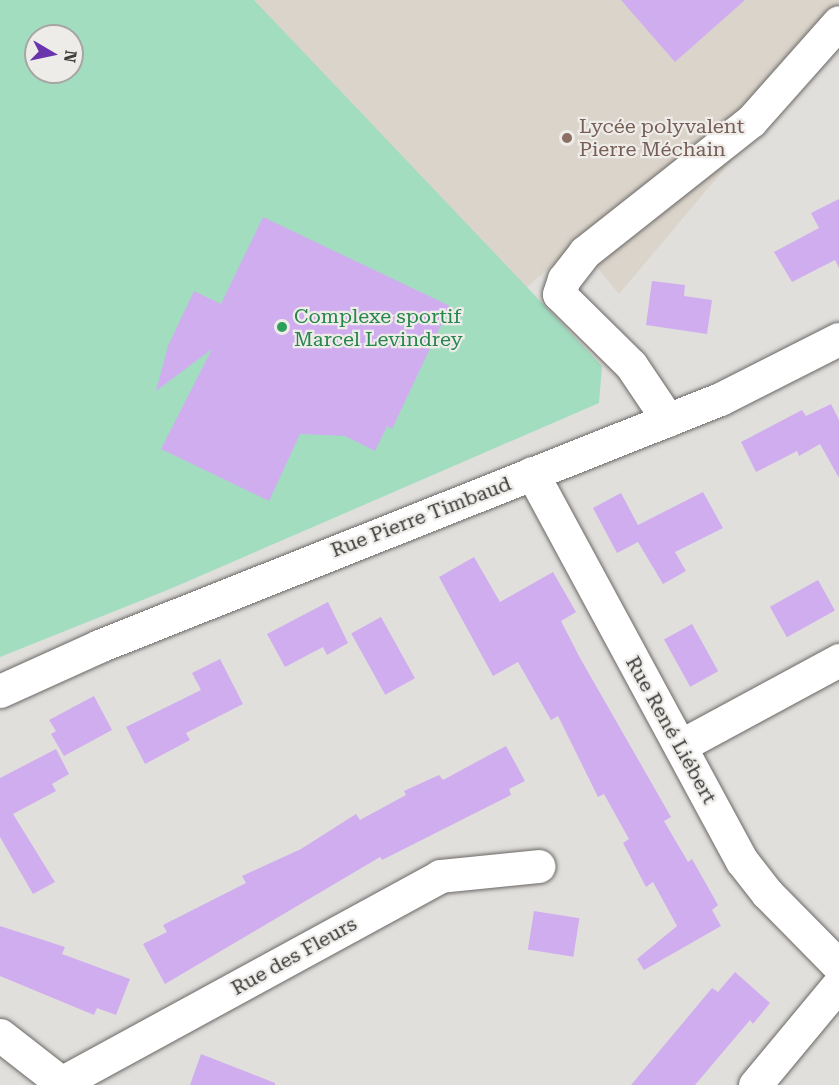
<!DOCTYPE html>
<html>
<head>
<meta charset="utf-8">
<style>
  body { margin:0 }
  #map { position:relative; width:839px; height:1085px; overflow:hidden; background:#e1dfdc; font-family:"Roboto Serif",serif }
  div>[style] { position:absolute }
  .built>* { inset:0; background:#dbd4cb }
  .green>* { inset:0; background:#a2ddc0 }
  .building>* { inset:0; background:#d0adef; transform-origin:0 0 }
  .roads { filter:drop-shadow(0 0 2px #6a6866) drop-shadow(0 0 2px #6a6866) }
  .minor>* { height:33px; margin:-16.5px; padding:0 16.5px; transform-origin:16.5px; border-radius:16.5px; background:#fff }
  .dots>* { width:16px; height:16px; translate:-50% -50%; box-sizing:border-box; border:3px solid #eeece9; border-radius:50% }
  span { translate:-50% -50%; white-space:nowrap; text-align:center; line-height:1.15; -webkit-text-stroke:4.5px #eeece9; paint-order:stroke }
  .education-label { font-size:20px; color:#785e54 }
  .left { translate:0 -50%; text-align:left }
  .leisure-label { font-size:20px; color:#27864d }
  .street-label { font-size:20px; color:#3e3d3c }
  .north { position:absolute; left:24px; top:24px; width:60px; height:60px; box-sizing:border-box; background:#eeece9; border:2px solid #a8a6a4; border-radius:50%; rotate:99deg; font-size:16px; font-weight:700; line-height:24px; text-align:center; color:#3e3d3c }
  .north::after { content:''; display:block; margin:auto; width:21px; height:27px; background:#6a35ac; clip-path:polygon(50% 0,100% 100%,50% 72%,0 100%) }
</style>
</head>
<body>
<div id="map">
  <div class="built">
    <div style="clip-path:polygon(254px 0,839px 0,839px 33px,619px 294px,577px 243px,525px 289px)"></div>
  </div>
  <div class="green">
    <div style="clip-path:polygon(evenodd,0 0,254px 0,602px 366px,599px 403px,170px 589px,0 657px,0 0,36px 36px,72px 36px,72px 72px,36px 72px,36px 36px)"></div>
  </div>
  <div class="building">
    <div style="clip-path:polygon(621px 0,745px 0,675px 62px)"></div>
    <div style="clip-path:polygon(839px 199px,839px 268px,835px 260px,792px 282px,774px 252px,819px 228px,811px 213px)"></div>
    <div style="clip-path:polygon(263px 217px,450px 306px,392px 429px,387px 426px,375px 451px,345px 436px,300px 434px,269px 501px,161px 449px,212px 349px,156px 391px,168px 346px,194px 291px,221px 304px)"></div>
    <div style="clip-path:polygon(652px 281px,685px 285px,684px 296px,712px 300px,707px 334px,646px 325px)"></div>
    <div style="clip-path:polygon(831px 404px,839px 420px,839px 478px,820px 444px,799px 456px,797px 451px,756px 472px,741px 442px,802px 410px,806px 416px)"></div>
    <div style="clip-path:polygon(703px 492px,723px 528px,675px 552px,686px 571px,663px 584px,638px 542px,617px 553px,593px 508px,621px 493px,638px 525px)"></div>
    <div style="clip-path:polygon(474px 557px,500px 602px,553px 572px,576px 612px,561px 621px,580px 658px,671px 817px,664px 821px,688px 862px,692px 859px,718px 905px,712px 910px,721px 926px,644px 970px,637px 959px,677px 926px,653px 882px,646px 887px,623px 843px,629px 839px,604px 794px,598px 797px,558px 716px,551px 720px,518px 662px,493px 676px,439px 577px)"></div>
    <div style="left:818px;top:580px;width:35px;height:55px;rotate:61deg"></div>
    <div style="clip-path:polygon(328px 602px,348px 643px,327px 655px,323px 647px,285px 667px,267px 634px)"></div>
    <div style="left:381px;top:617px;width:70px;height:34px;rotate:61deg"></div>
    <div style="left:692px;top:624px;width:54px;height:32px;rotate:61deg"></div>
    <div style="clip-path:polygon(220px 659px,243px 704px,186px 733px,190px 740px,145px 764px,126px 727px,201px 690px,192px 673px)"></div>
    <div style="clip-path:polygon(94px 696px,112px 730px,64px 756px,51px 734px,56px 731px,49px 720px)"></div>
    <div style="clip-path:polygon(506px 746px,525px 781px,509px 789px,511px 795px,382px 860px,380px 857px,165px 984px,143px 944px,167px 932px,163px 925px,246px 883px,242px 876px,301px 849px,356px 814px,360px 820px,406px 795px,404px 791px,439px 775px,443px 780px)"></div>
    <div style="clip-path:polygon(56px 749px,69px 774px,52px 784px,56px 791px,13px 814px,55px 882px,33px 894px,0 837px,0 778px)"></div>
    <div style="left:534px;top:911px;width:46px;height:39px;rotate:9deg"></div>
    <div style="clip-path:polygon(0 926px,65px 947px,62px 954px,130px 979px,116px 1015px,97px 1008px,94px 1015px,0 976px)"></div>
    <div style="clip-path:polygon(735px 972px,770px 1003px,753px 1024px,750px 1020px,695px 1085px,631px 1085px,712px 988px,718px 992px)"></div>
    <div style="clip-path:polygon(201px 1054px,275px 1083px,275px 1085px,190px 1085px)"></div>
  </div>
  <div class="roads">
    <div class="minor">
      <div style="left:668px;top:420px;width:66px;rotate:-123.9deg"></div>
      <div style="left:631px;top:365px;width:101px;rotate:-135.4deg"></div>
      <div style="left:559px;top:294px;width:16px;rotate:-72deg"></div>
      <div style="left:564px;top:279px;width:34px;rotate:-52deg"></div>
      <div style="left:585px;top:252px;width:211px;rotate:-38.3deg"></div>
      <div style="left:751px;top:121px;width:132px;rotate:-48.4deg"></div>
      <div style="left:532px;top:473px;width:441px;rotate:61.6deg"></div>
      <div style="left:742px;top:861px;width:41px;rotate:52deg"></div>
      <div style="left:767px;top:893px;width:103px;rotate:45.4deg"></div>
      <div style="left:0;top:691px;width:109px;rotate:-24.4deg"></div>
      <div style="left:99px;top:646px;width:668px;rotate:-21.69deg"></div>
      <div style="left:720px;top:399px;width:133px;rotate:-26.8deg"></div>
      <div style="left:682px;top:745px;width:179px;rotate:-28.4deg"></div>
      <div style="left:0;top:1035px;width:81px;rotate:38deg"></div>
      <div style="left:61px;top:1083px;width:432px;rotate:-28.6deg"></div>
      <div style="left:440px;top:876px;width:99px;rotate:-5.8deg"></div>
      <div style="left:755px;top:1085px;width:131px;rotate:-50.3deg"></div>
    </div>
  </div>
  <div class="dots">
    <div style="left:567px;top:138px;background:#8d6e63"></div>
    <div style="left:282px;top:327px;background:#2e9e5b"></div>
  </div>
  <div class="education-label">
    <span class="left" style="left:579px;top:138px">Lycée polyvalent<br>Pierre Méchain</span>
  </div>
  <div class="leisure-label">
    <span class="left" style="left:294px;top:328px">Complexe sportif<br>Marcel Levindrey</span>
  </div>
  <div class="street-label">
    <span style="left:421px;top:517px;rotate:-21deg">Rue Pierre Timbaud</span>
    <span style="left:671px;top:730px;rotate:61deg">Rue René Liébert</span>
    <span style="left:294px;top:956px;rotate:-29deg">Rue des Fleurs</span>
  </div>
  <div class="north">N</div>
</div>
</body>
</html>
